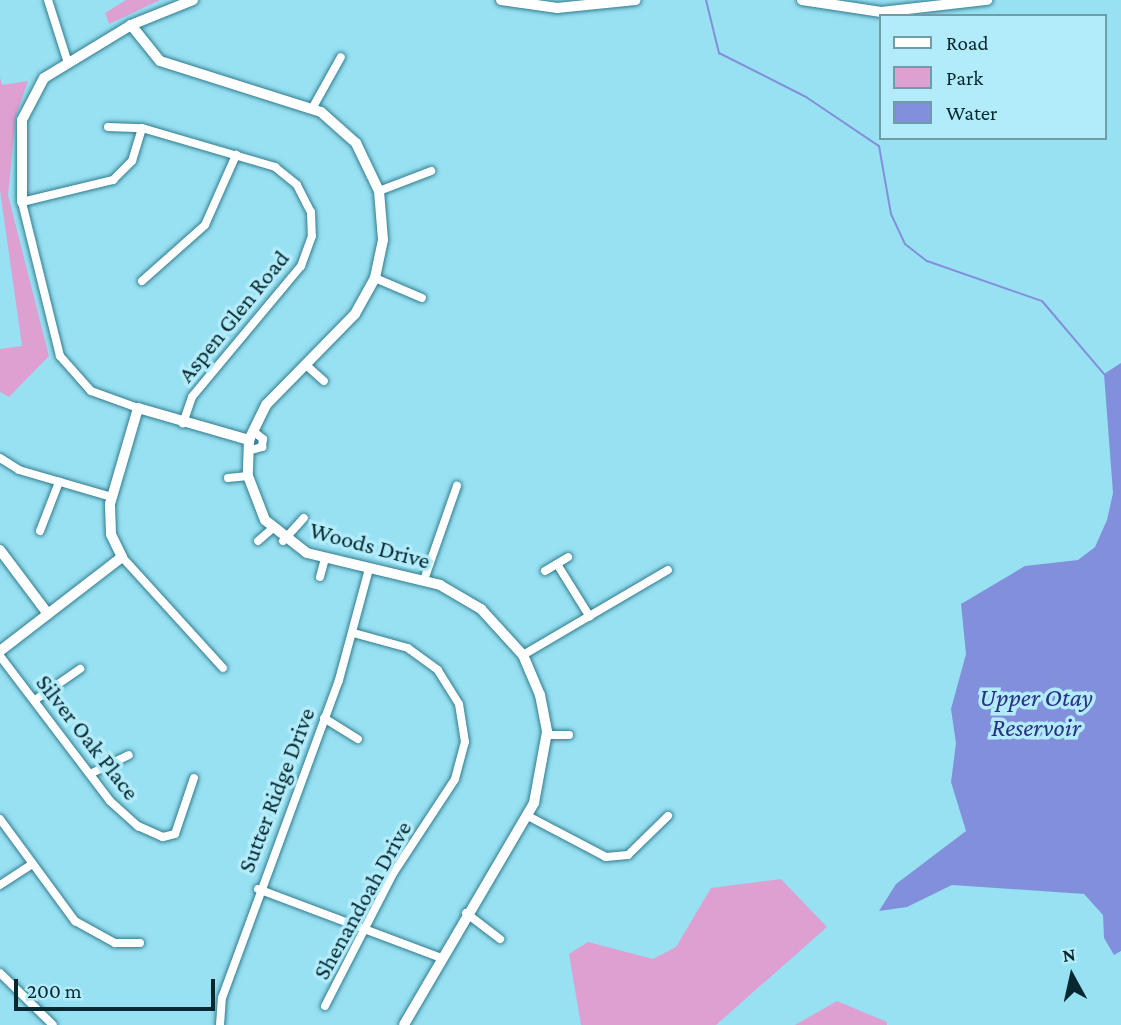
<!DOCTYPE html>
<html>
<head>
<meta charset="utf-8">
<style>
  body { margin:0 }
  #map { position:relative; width:1121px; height:1025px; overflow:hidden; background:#97e1f3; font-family:"Crimson Pro",serif }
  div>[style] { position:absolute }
  .green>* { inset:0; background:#dea0d0 }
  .water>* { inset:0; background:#8290db }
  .stream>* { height:2px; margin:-1px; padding:0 1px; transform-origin:1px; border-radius:1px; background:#8290db }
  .roads { filter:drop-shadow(0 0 2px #327c8d) drop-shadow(0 0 2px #327c8d) }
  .minor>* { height:8px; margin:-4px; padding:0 4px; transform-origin:4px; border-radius:4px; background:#fff }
  .tertiary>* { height:10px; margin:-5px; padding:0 5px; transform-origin:5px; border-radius:5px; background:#fff }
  span { translate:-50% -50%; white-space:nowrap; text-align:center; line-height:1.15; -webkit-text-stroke:7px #b2ebfa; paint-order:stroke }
  .street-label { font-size:24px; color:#07282e }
  .water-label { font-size:26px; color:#2b2e85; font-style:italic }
  .legend { position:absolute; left:879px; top:14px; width:228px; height:126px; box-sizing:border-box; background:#b2ebfa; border:2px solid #6e9da8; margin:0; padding:9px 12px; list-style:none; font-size:21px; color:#07282e }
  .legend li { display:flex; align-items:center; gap:14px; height:35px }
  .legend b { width:35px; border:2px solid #6e9da8 }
  .north { position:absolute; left:1037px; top:941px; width:70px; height:70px; -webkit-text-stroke:5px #b2ebfa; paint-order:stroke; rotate:352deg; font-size:19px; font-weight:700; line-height:28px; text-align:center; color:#07282e }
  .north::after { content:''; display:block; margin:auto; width:24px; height:32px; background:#07282e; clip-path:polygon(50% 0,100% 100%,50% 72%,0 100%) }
  .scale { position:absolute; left:14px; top:979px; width:201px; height:32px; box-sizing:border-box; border:4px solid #07282e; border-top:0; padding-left:9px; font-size:21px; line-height:24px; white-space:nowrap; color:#07282e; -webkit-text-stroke:5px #b2ebfa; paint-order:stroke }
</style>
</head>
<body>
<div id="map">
  <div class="green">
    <div style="clip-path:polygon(126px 0,160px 0,109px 24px,105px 13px)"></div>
    <div style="clip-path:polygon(0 77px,2px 85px,28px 81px,16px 116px,8px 195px,49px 356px,9px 397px,0 392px,0 349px,22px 346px,0 190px)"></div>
    <div style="clip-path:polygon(781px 879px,827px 927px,716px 1025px,581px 1025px,569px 954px,588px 942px,653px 959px,676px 947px,711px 888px)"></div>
    <div style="clip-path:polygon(837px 1001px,887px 1022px,887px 1025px,795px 1025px)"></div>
  </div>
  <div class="water">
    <div style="clip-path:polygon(1121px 363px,1121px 951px,1114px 955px,1104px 938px,1103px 915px,1084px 894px,952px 885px,907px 907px,879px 911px,896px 884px,966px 831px,951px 782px,956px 743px,951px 709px,966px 654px,961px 604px,1025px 566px,1078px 560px,1095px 547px,1107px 520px,1113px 493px,1104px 374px)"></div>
  </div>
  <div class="stream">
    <div style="left:706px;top:0;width:55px;rotate:76.2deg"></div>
    <div style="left:719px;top:53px;width:97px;rotate:26.8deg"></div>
    <div style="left:806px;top:97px;width:88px;rotate:33.9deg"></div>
    <div style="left:879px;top:146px;width:69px;rotate:80deg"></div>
    <div style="left:891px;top:214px;width:33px;rotate:65deg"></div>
    <div style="left:905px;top:244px;width:28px;rotate:38deg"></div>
    <div style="left:927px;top:261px;width:122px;rotate:19.2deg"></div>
    <div style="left:1042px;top:301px;width:96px;rotate:49.7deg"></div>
  </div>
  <div class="roads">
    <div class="minor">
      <div style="left:48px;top:0;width:63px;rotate:72.4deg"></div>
      <div style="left:313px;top:107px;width:57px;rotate:-60.8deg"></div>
      <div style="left:108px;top:127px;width:34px;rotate:2deg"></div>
      <div style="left:142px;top:128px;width:139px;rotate:16.3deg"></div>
      <div style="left:275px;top:167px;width:28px;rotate:39deg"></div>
      <div style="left:297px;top:185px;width:30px;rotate:63deg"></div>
      <div style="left:311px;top:212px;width:24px;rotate:88deg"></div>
      <div style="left:312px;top:236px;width:32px;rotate:110deg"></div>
      <div style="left:301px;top:266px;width:170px;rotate:129.8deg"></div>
      <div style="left:192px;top:397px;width:28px;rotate:109deg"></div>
      <div style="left:379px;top:191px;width:56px;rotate:-21deg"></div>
      <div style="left:375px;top:278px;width:51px;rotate:23.1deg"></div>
      <div style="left:142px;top:281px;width:84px;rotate:-41.6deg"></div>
      <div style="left:205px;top:225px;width:77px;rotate:-66.1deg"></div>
      <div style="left:306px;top:365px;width:24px;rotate:42deg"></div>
      <div style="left:138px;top:408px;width:50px;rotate:-160.1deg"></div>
      <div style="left:91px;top:391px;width:47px;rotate:-131.5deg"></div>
      <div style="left:60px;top:356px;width:159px;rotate:-103.9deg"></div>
      <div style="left:22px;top:202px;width:94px;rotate:-13.6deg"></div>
      <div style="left:113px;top:180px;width:27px;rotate:-45deg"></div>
      <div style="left:132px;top:161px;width:34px;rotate:-73deg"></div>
      <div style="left:248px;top:451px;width:15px;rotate:-16deg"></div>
      <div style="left:262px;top:447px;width:8px;rotate:-83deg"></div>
      <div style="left:263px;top:439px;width:13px;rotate:-141deg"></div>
      <div style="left:0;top:458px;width:22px;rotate:32deg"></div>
      <div style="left:19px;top:470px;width:97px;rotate:16.2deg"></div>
      <div style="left:228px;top:478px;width:20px;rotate:-6deg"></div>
      <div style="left:40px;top:531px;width:53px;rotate:-68.8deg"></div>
      <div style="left:258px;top:541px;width:18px;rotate:-41deg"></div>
      <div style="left:283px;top:541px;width:31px;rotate:-48deg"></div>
      <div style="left:122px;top:557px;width:150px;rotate:47.7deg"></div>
      <div style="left:557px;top:564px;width:62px;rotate:58.1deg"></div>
      <div style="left:545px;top:571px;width:27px;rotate:-31deg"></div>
      <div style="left:320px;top:577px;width:20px;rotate:-75deg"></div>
      <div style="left:424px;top:580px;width:100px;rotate:-70.7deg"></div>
      <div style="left:523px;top:655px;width:168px;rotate:-30.4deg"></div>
      <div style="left:0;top:656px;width:182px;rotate:52.8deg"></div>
      <div style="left:110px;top:801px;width:38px;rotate:42deg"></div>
      <div style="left:138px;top:826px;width:27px;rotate:24deg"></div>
      <div style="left:163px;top:837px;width:12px;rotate:-14deg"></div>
      <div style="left:175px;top:834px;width:59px;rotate:-71.3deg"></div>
      <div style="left:35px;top:700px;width:55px;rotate:-34.6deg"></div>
      <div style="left:324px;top:718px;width:40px;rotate:32deg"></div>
      <div style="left:547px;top:735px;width:22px"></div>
      <div style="left:90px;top:774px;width:43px;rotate:-26deg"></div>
      <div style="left:526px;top:815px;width:90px;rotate:27.7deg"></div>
      <div style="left:606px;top:857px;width:22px;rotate:-5deg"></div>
      <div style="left:628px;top:855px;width:56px;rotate:-44.3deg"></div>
      <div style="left:0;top:819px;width:127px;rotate:53.7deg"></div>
      <div style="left:75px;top:921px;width:46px;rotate:28.8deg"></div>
      <div style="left:115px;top:943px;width:25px"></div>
      <div style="left:0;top:885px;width:37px;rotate:-33deg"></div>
      <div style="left:258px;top:889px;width:193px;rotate:20.6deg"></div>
      <div style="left:466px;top:913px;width:43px;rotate:37.4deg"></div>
      <div style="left:0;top:973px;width:74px;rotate:44.5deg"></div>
      <div style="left:325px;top:1006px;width:151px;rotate:-62.8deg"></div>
      <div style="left:394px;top:872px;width:111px;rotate:-56.7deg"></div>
      <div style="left:455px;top:779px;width:38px;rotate:-75deg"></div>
      <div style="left:465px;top:742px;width:38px;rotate:-99deg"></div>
      <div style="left:459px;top:704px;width:40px;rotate:-122deg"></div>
      <div style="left:438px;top:670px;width:37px;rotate:-144deg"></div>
      <div style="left:408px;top:648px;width:57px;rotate:-164.7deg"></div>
      <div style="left:220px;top:1025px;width:27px;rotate:-86deg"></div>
      <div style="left:222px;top:998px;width:339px;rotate:-69.8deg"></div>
      <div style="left:339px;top:680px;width:115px;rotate:-74.9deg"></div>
    </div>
    <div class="tertiary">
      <div style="left:501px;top:0;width:57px;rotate:8.1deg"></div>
      <div style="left:557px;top:8px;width:79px;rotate:-5.8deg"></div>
      <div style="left:802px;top:0;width:80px;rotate:8.6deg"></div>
      <div style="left:881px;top:12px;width:107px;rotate:-6.5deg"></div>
      <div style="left:131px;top:25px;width:46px;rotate:51.1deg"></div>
      <div style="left:160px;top:61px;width:169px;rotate:17.6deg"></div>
      <div style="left:321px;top:112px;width:47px;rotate:41.5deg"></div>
      <div style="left:356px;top:143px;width:53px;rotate:64.4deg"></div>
      <div style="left:379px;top:191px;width:49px;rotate:85.3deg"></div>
      <div style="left:383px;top:240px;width:39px;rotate:102deg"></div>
      <div style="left:375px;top:278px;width:41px;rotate:119.1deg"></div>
      <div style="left:355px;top:314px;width:127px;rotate:134.4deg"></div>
      <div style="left:266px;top:405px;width:39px;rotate:116deg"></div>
      <div style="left:249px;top:440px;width:36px;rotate:92deg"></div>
      <div style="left:248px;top:476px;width:47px;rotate:68.9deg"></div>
      <div style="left:265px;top:520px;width:53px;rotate:38.2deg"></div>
      <div style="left:307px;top:553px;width:137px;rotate:13.5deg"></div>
      <div style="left:440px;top:585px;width:48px;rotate:30.3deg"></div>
      <div style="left:481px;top:609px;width:62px;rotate:47.6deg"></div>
      <div style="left:523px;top:655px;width:43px;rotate:67deg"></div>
      <div style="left:540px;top:695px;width:38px;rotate:79deg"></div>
      <div style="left:547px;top:732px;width:72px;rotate:100.4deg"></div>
      <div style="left:534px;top:803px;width:257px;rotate:120.4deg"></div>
      <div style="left:22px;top:202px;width:82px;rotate:-90deg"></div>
      <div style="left:22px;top:120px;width:47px;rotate:-62.4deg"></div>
      <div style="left:44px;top:78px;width:102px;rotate:-31.3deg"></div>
      <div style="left:131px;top:25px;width:67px;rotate:-22deg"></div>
      <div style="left:0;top:550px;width:80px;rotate:53.1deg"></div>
      <div style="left:0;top:651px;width:154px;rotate:-37.6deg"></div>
      <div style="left:122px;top:557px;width:25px;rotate:-116deg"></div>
      <div style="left:111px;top:534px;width:30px;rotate:-92deg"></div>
      <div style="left:110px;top:504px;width:100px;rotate:-73.7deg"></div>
      <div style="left:138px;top:408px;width:116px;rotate:16.1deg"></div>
    </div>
  </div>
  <div class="street-label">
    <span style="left:233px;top:316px;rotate:-51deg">Aspen Glen Road</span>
    <span style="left:370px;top:545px;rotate:15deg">Woods Drive</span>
    <span style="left:88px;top:737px;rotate:52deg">Silver Oak Place</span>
    <span style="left:276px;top:790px;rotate:-69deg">Sutter Ridge Drive</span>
    <span style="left:362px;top:900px;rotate:-61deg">Shenandoah Drive</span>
  </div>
  <div class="water-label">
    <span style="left:1036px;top:713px">Upper Otay<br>Reservoir</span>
  </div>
  <ul class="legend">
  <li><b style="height:9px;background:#fff"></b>Road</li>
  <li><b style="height:19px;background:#dea0d0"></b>Park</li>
  <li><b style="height:19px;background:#8290db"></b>Water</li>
  </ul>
  <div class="north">N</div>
  <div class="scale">200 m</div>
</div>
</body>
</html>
